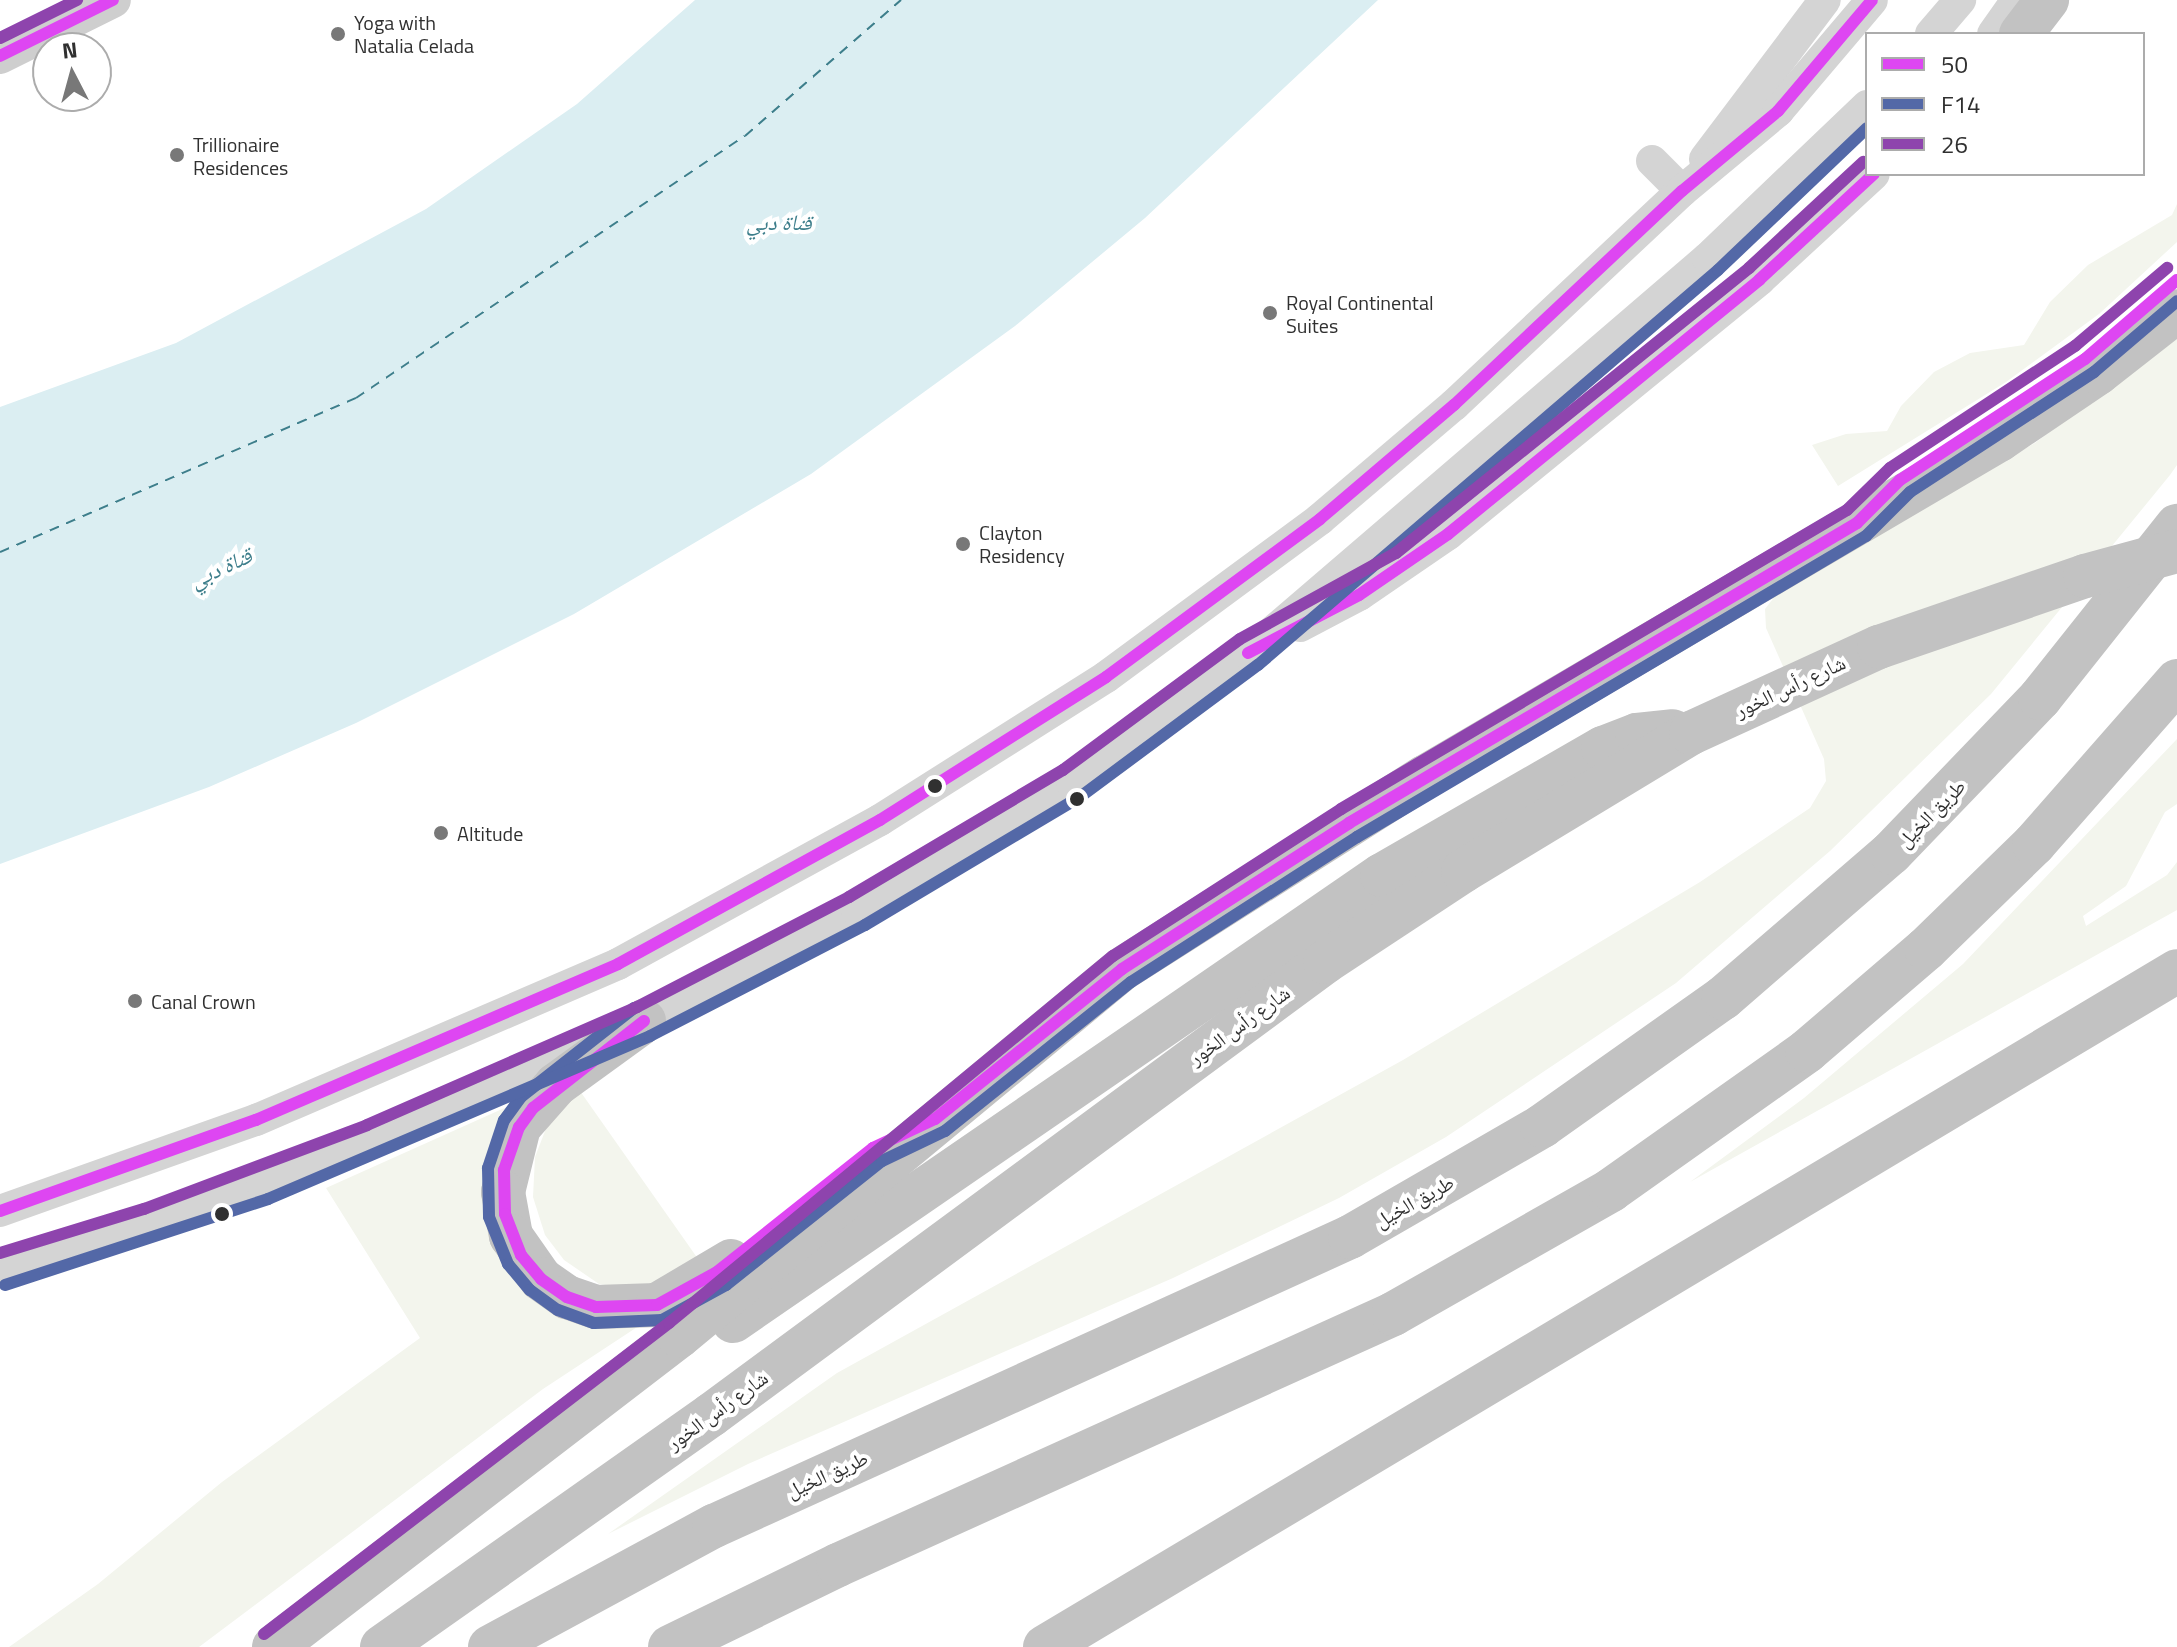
<!DOCTYPE html>
<html>
<head>
<meta charset="utf-8">
<style>
  body { margin:0 }
  #map { position:relative; width:2177px; height:1647px; overflow:hidden; background:#fff; font-family:"Titillium Web","Noto Naskh Arabic",sans-serif }
  div>[style] { position:absolute }
  .green>* { inset:0; background:#f3f5ed }
  .water>* { inset:0; background:#dbeef2 }
  .ferry>* { height:2px; margin-top:-1px; transform-origin:0; background:repeating-linear-gradient(90deg,#3d7e8b 0 10px,transparent 0 18px) }
  .tertiary>* { height:32px; margin:-16px; padding:0 16px; transform-origin:16px; border-radius:16px; background:#d4d4d4 }
  .secondary>* { height:36px; margin:-18px; padding:0 18px; transform-origin:18px; border-radius:18px; background:#cecece }
  .motorway>* { height:44px; margin:-22px; padding:0 22px; transform-origin:22px; border-radius:22px; background:#c2c2c2 }
  .motorway-bridge>* { height:44px; margin:-22px; padding:0 22px; transform-origin:22px; border-radius:22px; background:#c2c2c2 }
  .bus-1>* { height:12px; margin:-6px; padding:0 6px; transform-origin:6px; border-radius:6px; background:#de46f2 }
  .bus-2>* { height:12px; margin:-6px; padding:0 6px; transform-origin:6px; border-radius:6px; background:#5368a7 }
  .bus-3>* { height:12px; margin:-6px; padding:0 6px; transform-origin:6px; border-radius:6px; background:#8e44ad }
  .dots>* { width:22px; height:22px; translate:-50% -50%; box-sizing:border-box; border:4px solid #fff; border-radius:50% }
  span { translate:-50% -50%; white-space:nowrap; text-align:center; line-height:1.15; -webkit-text-stroke:8px #fff; paint-order:stroke }
  .poi-label { font-size:20px; color:#303030 }
  .left { translate:0 -50%; text-align:left }
  .street-label { font-size:20px; color:#303030 }
  .water-label { font-size:22px; color:#3d7e8b; font-style:italic }
  .legend { position:absolute; left:1865px; top:32px; width:280px; height:144px; box-sizing:border-box; background:#fff; border:2px solid #acacac; margin:0; padding:10px 14px; list-style:none; font-size:24px; color:#303030 }
  .legend li { display:flex; align-items:center; gap:16px; height:40px }
  .legend b { width:40px; border:2px solid #acacac }
  .north { position:absolute; left:32px; top:32px; width:80px; height:80px; box-sizing:border-box; background:#fff; border:2px solid #acacac; border-radius:50%; rotate:354deg; font-size:22px; font-weight:700; line-height:32px; text-align:center; color:#303030 }
  .north::after { content:''; display:block; margin:auto; width:28px; height:36px; background:#787878; clip-path:polygon(50% 0,100% 100%,50% 72%,0 100%) }
</style>
</head>
<body>
<div id="map">
  <div class="green">
    <div style="clip-path:polygon(2177px 204px,2177px 242px,2099px 314px,2006px 382px,1838px 486px,1812px 445px,1846px 434px,1887px 431px,1901px 406px,1934px 372px,1970px 353px,2024px 345px,2050px 302px,2088px 265px,2172px 215px)"></div>
    <div style="clip-path:polygon(2177px 334px,2177px 465px,2170px 475px,1991px 694px,1830px 851px,1676px 983px,1446px 1137px,1339px 1198px,1173px 1278px,748px 1464px,608px 1534px,837px 1373px,1403px 1060px,1700px 882px,1810px 808px,1826px 781px,1824px 759px,1766px 628px,1765px 609px,1779px 591px,2035px 443px)"></div>
    <div style="clip-path:polygon(2177px 739px,2177px 804px,2165px 812px,2126px 886px,2083px 916px,2086px 926px,2167px 875px,2177px 862px,2177px 910px,1690px 1182px,1804px 1098px,1963px 964px)"></div>
    <div style="clip-path:polygon(580px 1091px,703px 1266px,636px 1290px,599px 1284px,564px 1260px,545px 1235px,533px 1197px,535px 1157px,547px 1126px)"></div>
    <div style="clip-path:polygon(522px 1100px,507px 1260px,657px 1314px,543px 1389px,199px 1647px,9px 1647px,98px 1584px,222px 1482px,420px 1338px,326px 1188px)"></div>
  </div>
  <div class="water">
    <div style="clip-path:polygon(695px 0,1378px 0,1145px 218px,1015px 326px,811px 474px,574px 614px,356px 723px,209px 787px,0 864px,0 407px,176px 343px,426px 209px,577px 104px)"></div>
  </div>
  <div class="ferry">
    <div style="left:0;top:552px;width:388px;rotate:-23.4deg"></div>
    <div style="left:356px;top:398px;width:469px;rotate:-34deg"></div>
    <div style="left:745px;top:136px;width:207px;rotate:-41.1deg"></div>
  </div>
  <div class="tertiary">
    <div style="left:1931px;top:34px;width:45px;rotate:-49.5deg"></div>
    <div style="left:1993px;top:34px;width:42px;rotate:-54.8deg"></div>
    <div style="left:1705px;top:159px;width:199px;rotate:-53deg"></div>
    <div style="left:1652px;top:161px;width:42px;rotate:45deg"></div>
    <div style="left:1300px;top:626px;width:67px;rotate:-27.7deg"></div>
    <div style="left:1359px;top:595px;width:108px;rotate:-34.4deg"></div>
    <div style="left:1448px;top:534px;width:402px;rotate:-39.2deg"></div>
    <div style="left:1759px;top:280px;width:156px;rotate:-42.7deg"></div>
    <div style="left:0;top:1211px;width:272px;rotate:-19.6deg"></div>
    <div style="left:256px;top:1120px;width:394px;rotate:-23.3deg"></div>
    <div style="left:618px;top:964px;width:299px;rotate:-28.8deg"></div>
    <div style="left:880px;top:820px;width:267px;rotate:-32.3deg"></div>
    <div style="left:1106px;top:677px;width:266px;rotate:-36.4deg"></div>
    <div style="left:1320px;top:519px;width:176px;rotate:-40.4deg"></div>
    <div style="left:1454px;top:405px;width:313px;rotate:-43.2deg"></div>
    <div style="left:1682px;top:191px;width:125px;rotate:-39.8deg"></div>
    <div style="left:1778px;top:111px;width:145px;rotate:-49.7deg"></div>
    <div style="left:0;top:1270px;width:276px;rotate:-18.2deg"></div>
    <div style="left:262px;top:1184px;width:415px;rotate:-23.1deg"></div>
    <div style="left:644px;top:1021px;width:240px;rotate:-27.3deg"></div>
    <div style="left:857px;top:911px;width:250px;rotate:-30.8deg"></div>
    <div style="left:1072px;top:783px;width:219px;rotate:-36.5deg"></div>
    <div style="left:1248px;top:653px;width:606px;rotate:-40.65deg"></div>
    <div style="left:1708px;top:258px;width:220px;rotate:-43.7deg"></div>
  </div>
  <div class="secondary">
    <div style="left:0;top:56px;width:126px;rotate:-26.4deg"></div>
  </div>
  <div class="motorway">
    <div style="left:2021px;top:34px;width:43px;rotate:-52.6deg"></div>
    <div style="left:644px;top:1021px;width:109px;rotate:144deg"></div>
    <div style="left:556px;top:1085px;width:56px;rotate:131.4deg"></div>
    <div style="left:519px;top:1127px;width:67px;rotate:103.8deg"></div>
    <div style="left:503px;top:1192px;width:45px;rotate:79.7deg"></div>
    <div style="left:511px;top:1236px;width:52px;rotate:55.1deg"></div>
    <div style="left:541px;top:1279px;width:32px;rotate:35deg"></div>
    <div style="left:567px;top:1297px;width:31px;rotate:19deg"></div>
    <div style="left:596px;top:1307px;width:61px;rotate:-1.9deg"></div>
    <div style="left:657px;top:1305px;width:86px;rotate:-30.7deg"></div>
    <div style="left:733px;top:1321px;width:787px;rotate:-34.5deg"></div>
    <div style="left:1382px;top:875px;width:255px;rotate:-29.9deg"></div>
    <div style="left:1603px;top:748px;width:36px;rotate:-21deg"></div>
    <div style="left:1637px;top:735px;width:36px;rotate:-6deg"></div>
    <div style="left:274px;top:1647px;width:511px;rotate:-37.52deg"></div>
    <div style="left:679px;top:1336px;width:575px;rotate:-39.64deg"></div>
    <div style="left:1122px;top:969px;width:359px;rotate:-32.4deg"></div>
    <div style="left:1425px;top:777px;width:666px;rotate:-30.42deg"></div>
    <div style="left:1999px;top:440px;width:120px;rotate:-34.1deg"></div>
    <div style="left:2098px;top:373px;width:100px;rotate:-38.1deg"></div>
    <div style="left:382px;top:1647px;width:403px;rotate:-35.2deg"></div>
    <div style="left:711px;top:1415px;width:763px;rotate:-36.42deg"></div>
    <div style="left:1325px;top:962px;width:165px;rotate:-33.4deg"></div>
    <div style="left:1463px;top:871px;width:267px;rotate:-31.2deg"></div>
    <div style="left:490px;top:1647px;width:255px;rotate:-28.4deg"></div>
    <div style="left:714px;top:1526px;width:699px;rotate:-24.44deg"></div>
    <div style="left:1350px;top:1237px;width:222px;rotate:-30deg"></div>
    <div style="left:1542px;top:1126px;width:222px;rotate:-35.3deg"></div>
    <div style="left:1723px;top:998px;width:222px;rotate:-40.8deg"></div>
    <div style="left:1891px;top:853px;width:215px;rotate:-46.1deg"></div>
    <div style="left:2040px;top:698px;width:220px;rotate:-51.5deg"></div>
    <div style="left:670px;top:1647px;width:187px;rotate:-26deg"></div>
    <div style="left:838px;top:1565px;width:609px;rotate:-24.33deg"></div>
    <div style="left:1393px;top:1314px;width:251px;rotate:-29.6deg"></div>
    <div style="left:1611px;top:1190px;width:240px;rotate:-35.3deg"></div>
    <div style="left:1807px;top:1051px;width:157px;rotate:-40.6deg"></div>
    <div style="left:1926px;top:949px;width:151px;rotate:-44.2deg"></div>
    <div style="left:2034px;top:844px;width:217px;rotate:-48.7deg"></div>
    <div style="left:1045px;top:1647px;width:1318px;rotate:-30.84deg"></div>
  </div>
  <div class="motorway-bridge">
    <div style="left:1691px;top:733px;width:207px;rotate:-24.6deg"></div>
    <div style="left:1879px;top:647px;width:218px;rotate:-19deg"></div>
    <div style="left:2085px;top:576px;width:95px;rotate:-15.2deg"></div>
  </div>
  <div class="bus-1">
    <div style="left:0;top:56px;width:126px;rotate:-26.4deg"></div>
    <div style="left:1248px;top:653px;width:125px;rotate:-27.6deg"></div>
    <div style="left:1359px;top:595px;width:108px;rotate:-34.4deg"></div>
    <div style="left:1448px;top:534px;width:402px;rotate:-39.2deg"></div>
    <div style="left:1759px;top:280px;width:156px;rotate:-42.7deg"></div>
    <div style="left:644px;top:1021px;width:141px;rotate:141.9deg"></div>
    <div style="left:533px;top:1108px;width:24px;rotate:126deg"></div>
    <div style="left:519px;top:1127px;width:46px;rotate:109.2deg"></div>
    <div style="left:504px;top:1170px;width:44px;rotate:88.7deg"></div>
    <div style="left:505px;top:1214px;width:44px;rotate:68.7deg"></div>
    <div style="left:521px;top:1255px;width:31px;rotate:50deg"></div>
    <div style="left:541px;top:1279px;width:32px;rotate:35deg"></div>
    <div style="left:567px;top:1297px;width:31px;rotate:19deg"></div>
    <div style="left:596px;top:1307px;width:61px;rotate:-1.9deg"></div>
    <div style="left:657px;top:1305px;width:68px;rotate:-28.8deg"></div>
    <div style="left:717px;top:1272px;width:199px;rotate:-38.5deg"></div>
    <div style="left:873px;top:1148px;width:68px;rotate:-25.1deg"></div>
    <div style="left:935px;top:1119px;width:240px;rotate:-38.7deg"></div>
    <div style="left:1122px;top:969px;width:270px;rotate:-32.7deg"></div>
    <div style="left:1349px;top:823px;width:590px;rotate:-30.56deg"></div>
    <div style="left:1857px;top:523px;width:61px;rotate:-45deg"></div>
    <div style="left:1900px;top:480px;width:221px;rotate:-33.2deg"></div>
    <div style="left:2085px;top:359px;width:121px;rotate:-40.7deg"></div>
    <div style="left:0;top:1211px;width:272px;rotate:-19.6deg"></div>
    <div style="left:256px;top:1120px;width:394px;rotate:-23.3deg"></div>
    <div style="left:618px;top:964px;width:299px;rotate:-28.8deg"></div>
    <div style="left:880px;top:820px;width:267px;rotate:-32.3deg"></div>
    <div style="left:1106px;top:677px;width:266px;rotate:-36.4deg"></div>
    <div style="left:1320px;top:519px;width:176px;rotate:-40.4deg"></div>
    <div style="left:1454px;top:405px;width:313px;rotate:-43.2deg"></div>
    <div style="left:1682px;top:191px;width:125px;rotate:-39.8deg"></div>
    <div style="left:1778px;top:111px;width:145px;rotate:-49.7deg"></div>
  </div>
  <div class="bus-2">
    <div style="left:634px;top:1008px;width:144px;rotate:141.8deg"></div>
    <div style="left:521px;top:1097px;width:29px;rotate:126deg"></div>
    <div style="left:504px;top:1120px;width:51px;rotate:108.4deg"></div>
    <div style="left:488px;top:1168px;width:49px;rotate:88.8deg"></div>
    <div style="left:489px;top:1217px;width:51px;rotate:68deg"></div>
    <div style="left:508px;top:1264px;width:34px;rotate:50deg"></div>
    <div style="left:530px;top:1290px;width:34px;rotate:36deg"></div>
    <div style="left:558px;top:1310px;width:38px;rotate:20deg"></div>
    <div style="left:594px;top:1323px;width:68px;rotate:-2.5deg"></div>
    <div style="left:662px;top:1320px;width:73px;rotate:-28.7deg"></div>
    <div style="left:726px;top:1285px;width:199px;rotate:-38.5deg"></div>
    <div style="left:882px;top:1161px;width:70px;rotate:-25.5deg"></div>
    <div style="left:945px;top:1131px;width:238px;rotate:-38.7deg"></div>
    <div style="left:1131px;top:982px;width:269px;rotate:-32.7deg"></div>
    <div style="left:1357px;top:837px;width:591px;rotate:-30.6deg"></div>
    <div style="left:1866px;top:536px;width:62px;rotate:-45deg"></div>
    <div style="left:1910px;top:492px;width:220px;rotate:-33.1deg"></div>
    <div style="left:2094px;top:372px;width:109px;rotate:-40.5deg"></div>
    <div style="left:5px;top:1285px;width:277px;rotate:-18.1deg"></div>
    <div style="left:268px;top:1199px;width:415px;rotate:-23.1deg"></div>
    <div style="left:650px;top:1036px;width:242px;rotate:-27.3deg"></div>
    <div style="left:865px;top:925px;width:250px;rotate:-30.8deg"></div>
    <div style="left:1080px;top:797px;width:222px;rotate:-36.6deg"></div>
    <div style="left:1258px;top:665px;width:606px;rotate:-40.65deg"></div>
    <div style="left:1718px;top:270px;width:206px;rotate:-43.6deg"></div>
  </div>
  <div class="bus-3">
    <div style="left:0;top:38px;width:86px;rotate:-26.3deg"></div>
    <div style="left:0;top:1253px;width:151px;rotate:-17deg"></div>
    <div style="left:144px;top:1209px;width:238px;rotate:-20.6deg"></div>
    <div style="left:367px;top:1125px;width:295px;rotate:-23.6deg"></div>
    <div style="left:637px;top:1007px;width:239px;rotate:-27.4deg"></div>
    <div style="left:849px;top:897px;width:249px;rotate:-30.7deg"></div>
    <div style="left:1063px;top:770px;width:220px;rotate:-36.5deg"></div>
    <div style="left:1240px;top:639px;width:178px;rotate:-28.9deg"></div>
    <div style="left:1396px;top:553px;width:454px;rotate:-38.9deg"></div>
    <div style="left:1749px;top:268px;width:156px;rotate:-42.9deg"></div>
    <div style="left:264px;top:1634px;width:511px;rotate:-37.52deg"></div>
    <div style="left:669px;top:1323px;width:576px;rotate:-39.58deg"></div>
    <div style="left:1113px;top:956px;width:271px;rotate:-32.8deg"></div>
    <div style="left:1341px;top:809px;width:588px;rotate:-30.58deg"></div>
    <div style="left:1847px;top:510px;width:60px;rotate:-44.3deg"></div>
    <div style="left:1890px;top:468px;width:222px;rotate:-33.4deg"></div>
    <div style="left:2075px;top:346px;width:121px;rotate:-40.3deg"></div>
  </div>
  <div class="dots">
    <div style="left:338px;top:34px;background:#787878"></div>
    <div style="left:177px;top:155px;background:#787878"></div>
    <div style="left:1270px;top:313px;background:#787878"></div>
    <div style="left:963px;top:544px;background:#787878"></div>
    <div style="left:935px;top:786px;background:#303030"></div>
    <div style="left:1077px;top:799px;background:#303030"></div>
    <div style="left:441px;top:833px;background:#787878"></div>
    <div style="left:135px;top:1001px;background:#787878"></div>
    <div style="left:222px;top:1214px;background:#303030"></div>
  </div>
  <div class="poi-label">
    <span class="left" style="left:354px;top:34px">Yoga with<br>Natalia Celada</span>
    <span class="left" style="left:193px;top:156px">Trillionaire<br>Residences</span>
    <span class="left" style="left:1286px;top:314px">Royal Continental<br>Suites</span>
    <span class="left" style="left:979px;top:544px">Clayton<br>Residency</span>
    <span class="left" style="left:457px;top:833px">Altitude</span>
    <span class="left" style="left:151px;top:1001px">Canal Crown</span>
  </div>
  <div class="street-label">
    <span style="left:1790px;top:686px;rotate:-25deg">شارع رأس الخور</span>
    <span style="left:1931px;top:813px;rotate:-45deg">طريق الخيل</span>
    <span style="left:1239px;top:1025px;rotate:-36deg">شارع رأس الخور</span>
    <span style="left:1414px;top:1201px;rotate:-29deg">طريق الخيل</span>
    <span style="left:717px;top:1410px;rotate:-36deg">شارع رأس الخور</span>
    <span style="left:827px;top:1474px;rotate:-24deg">طريق الخيل</span>
  </div>
  <div class="water-label">
    <span style="left:779px;top:223px">قناة دبي</span>
    <span style="left:221px;top:568px;rotate:-25deg">قناة دبي</span>
  </div>
  <ul class="legend">
  <li><b style="height:10px;background:#de46f2"></b>50</li>
  <li><b style="height:10px;background:#5368a7"></b>F14</li>
  <li><b style="height:10px;background:#8e44ad"></b>26</li>
  </ul>
  <div class="north">N</div>
</div>
</body>
</html>
